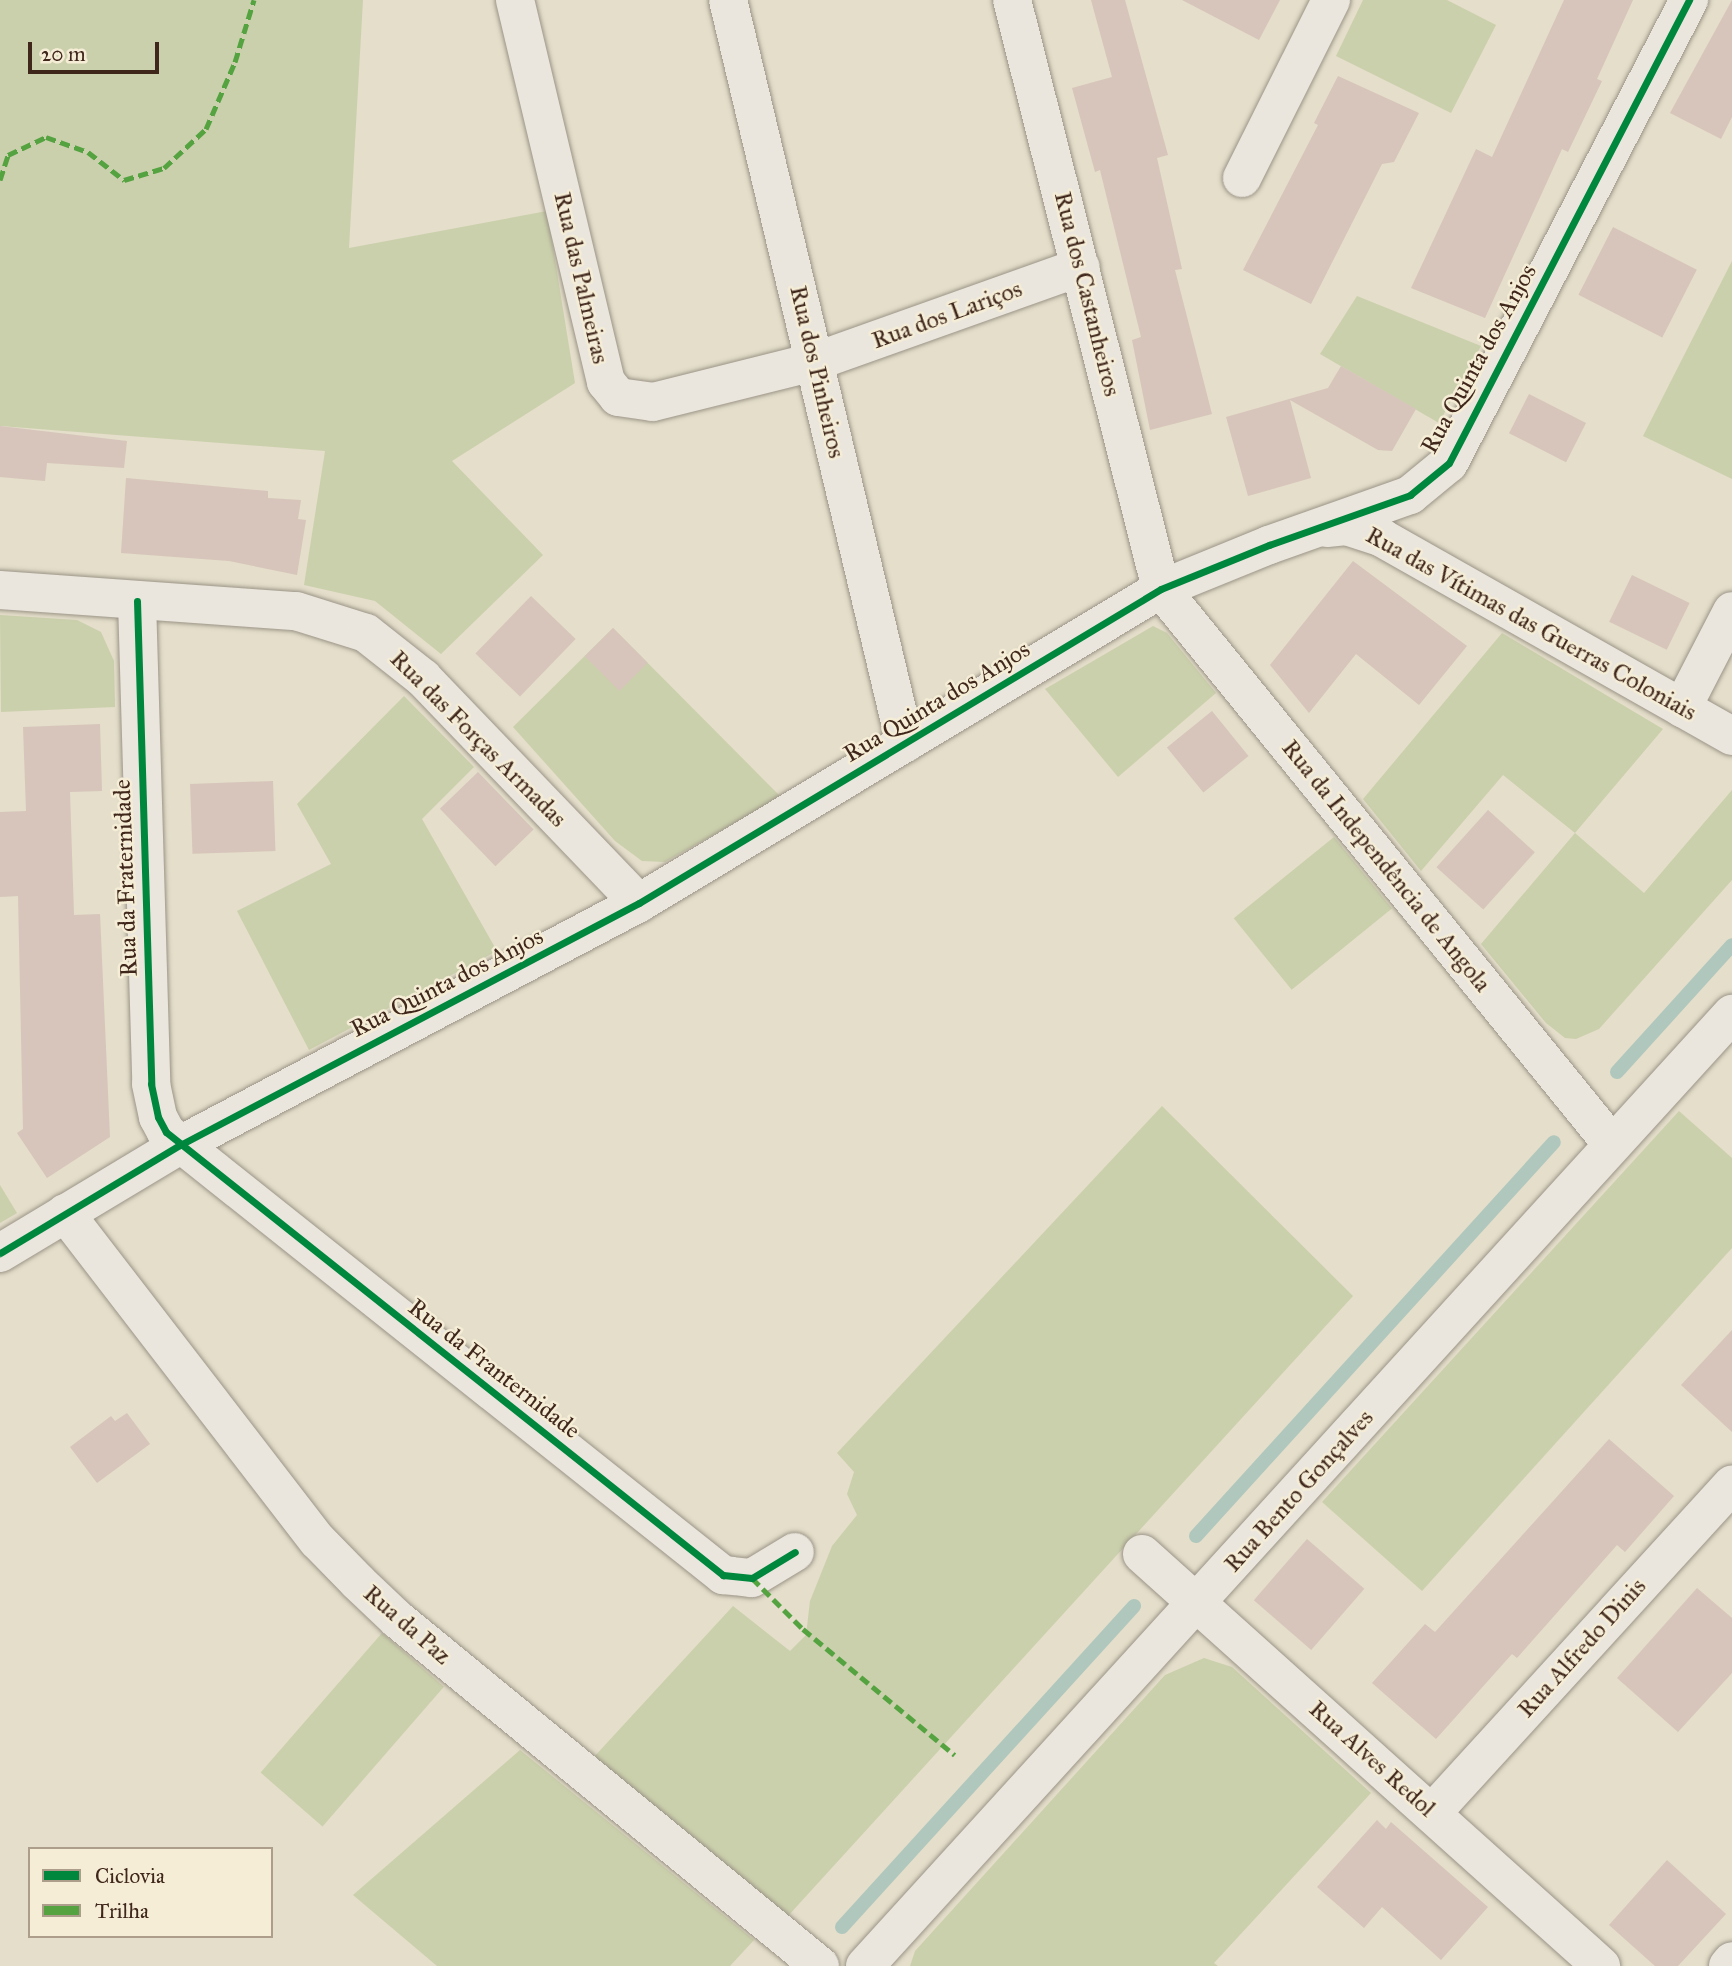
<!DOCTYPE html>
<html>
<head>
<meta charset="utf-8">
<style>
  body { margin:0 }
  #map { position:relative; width:1732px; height:1966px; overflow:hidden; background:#e4deca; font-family:"IM FELL Great Primer",serif }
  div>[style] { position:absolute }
  .green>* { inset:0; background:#cbd0ac; transform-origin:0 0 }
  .stream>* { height:14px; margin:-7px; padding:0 7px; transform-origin:7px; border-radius:7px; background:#b0c7bd }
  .building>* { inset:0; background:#d7c5bb; transform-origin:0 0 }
  .roads { filter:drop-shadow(0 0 2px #9b9487) drop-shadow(0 0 2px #9b9487) }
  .street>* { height:38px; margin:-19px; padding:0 19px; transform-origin:19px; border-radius:19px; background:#eae6dd }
  .quiet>* { height:5px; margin-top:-2.5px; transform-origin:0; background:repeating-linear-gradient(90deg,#54a340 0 10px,transparent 0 15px) }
  .cycleway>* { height:7px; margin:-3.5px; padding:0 3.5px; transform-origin:3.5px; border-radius:3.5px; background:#00873e }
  span { translate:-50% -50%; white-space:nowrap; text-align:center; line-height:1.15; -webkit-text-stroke:5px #f5edd6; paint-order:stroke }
  .street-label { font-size:24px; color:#40271b }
  .legend { position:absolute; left:28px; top:1847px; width:245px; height:91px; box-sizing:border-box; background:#f5edd6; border:2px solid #ad9e8b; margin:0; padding:9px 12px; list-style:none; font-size:21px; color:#40271b }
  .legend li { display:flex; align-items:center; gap:14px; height:35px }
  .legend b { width:35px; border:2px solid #ad9e8b }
  .scale { position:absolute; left:28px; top:42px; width:131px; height:32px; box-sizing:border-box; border:4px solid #40271b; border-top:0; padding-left:9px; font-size:21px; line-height:24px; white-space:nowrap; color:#40271b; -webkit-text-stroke:5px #f5edd6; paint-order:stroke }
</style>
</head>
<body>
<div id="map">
  <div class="green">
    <div style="clip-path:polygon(0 0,363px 0,349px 248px,547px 211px,575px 383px,452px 461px,543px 555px,441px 654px,375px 601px,304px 585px,325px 451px,0 426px)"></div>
    <div style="clip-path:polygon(1363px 0,1447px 0,1496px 25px,1451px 113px,1336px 56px)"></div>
    <div style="clip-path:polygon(1732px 261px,1732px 479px,1643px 436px)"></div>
    <div style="clip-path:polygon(1357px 296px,1481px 346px,1439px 423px,1320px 354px)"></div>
    <div style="clip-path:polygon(0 615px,77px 620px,101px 632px,114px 661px,115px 707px,1px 712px)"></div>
    <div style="clip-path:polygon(1153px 626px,1167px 633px,1216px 693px,1118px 777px,1045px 689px)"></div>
    <div style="clip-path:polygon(613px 628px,781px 797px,665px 862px,642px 861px,615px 841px,513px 727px)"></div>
    <div style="clip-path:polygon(1502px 633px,1663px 729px,1575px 833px,1644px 893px,1732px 790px,1732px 880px,1599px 1029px,1576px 1039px,1565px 1038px,1546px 1023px,1481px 944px,1575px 833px,1503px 775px,1421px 871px,1363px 799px)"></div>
    <div style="clip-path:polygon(404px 696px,474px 767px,422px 819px,497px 951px,309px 1050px,237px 911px,331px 864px,297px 804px)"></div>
    <div style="left:1334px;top:837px;width:92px;height:129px;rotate:51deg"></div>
    <div style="clip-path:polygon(1162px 1106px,1353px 1296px,788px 1916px,593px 1758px,733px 1606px,790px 1651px,806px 1635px,810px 1601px,832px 1546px,857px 1515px,847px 1494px,854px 1472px,837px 1453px)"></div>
    <div style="clip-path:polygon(1679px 1111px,1732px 1158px,1732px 1248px,1422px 1591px,1322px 1502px)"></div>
    <div style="clip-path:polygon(0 1185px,17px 1213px,0 1223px)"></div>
    <div style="left:382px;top:1633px;width:82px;height:185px;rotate:41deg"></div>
    <div style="clip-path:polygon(1204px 1658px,1232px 1667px,1371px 1793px,1214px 1963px,1218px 1966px,910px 1966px,915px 1951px,1165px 1675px)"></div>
    <div style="clip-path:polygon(520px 1750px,754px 1940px,730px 1966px,437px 1966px,353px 1895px)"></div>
  </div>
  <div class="stream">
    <div style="left:1617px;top:1072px;width:171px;rotate:-47.8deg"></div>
    <div style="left:1196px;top:1536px;width:532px;rotate:-47.74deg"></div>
    <div style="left:842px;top:1927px;width:434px;rotate:-47.7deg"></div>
  </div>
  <div class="building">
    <div style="clip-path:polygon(1091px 0,1125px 0,1168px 155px,1157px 158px,1182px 269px,1175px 270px,1212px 414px,1150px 430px,1132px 340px,1141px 337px,1100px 170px,1095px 172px,1072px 88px,1112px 77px)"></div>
    <div style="clip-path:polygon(1182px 0,1280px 0,1259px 40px)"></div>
    <div style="clip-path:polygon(1564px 0,1633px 0,1597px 79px,1602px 81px,1568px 152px,1562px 149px,1485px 318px,1411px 288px,1476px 149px,1492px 157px)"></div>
    <div style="clip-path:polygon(1732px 0,1732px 117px,1721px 139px,1670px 113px)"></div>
    <div style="clip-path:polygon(1338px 76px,1419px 113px,1394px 162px,1382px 164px,1311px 304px,1243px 270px,1318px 125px,1314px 123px)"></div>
    <div style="left:1613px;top:227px;width:94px;height:76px;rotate:27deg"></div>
    <div style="clip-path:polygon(1341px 366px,1416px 409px,1392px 451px,1378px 450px,1290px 400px,1311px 478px,1248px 496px,1226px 417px,1328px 388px)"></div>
    <div style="left:1529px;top:394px;width:64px;height:44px;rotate:27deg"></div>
    <div style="clip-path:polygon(0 426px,127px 441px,124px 468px,47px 463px,45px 481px,0 477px)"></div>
    <div style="clip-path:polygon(126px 478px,268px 491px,268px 498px,301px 500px,298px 519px,306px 520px,297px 575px,229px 561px,121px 553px)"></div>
    <div style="clip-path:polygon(1353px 561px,1467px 646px,1419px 705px,1356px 654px,1309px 713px,1270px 665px)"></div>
    <div style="left:1632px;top:575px;width:64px;height:52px;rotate:26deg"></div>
    <div style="left:531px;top:596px;width:62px;height:80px;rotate:44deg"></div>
    <div style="left:613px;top:628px;width:49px;height:40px;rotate:45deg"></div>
    <div style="left:1212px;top:711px;width:58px;height:58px;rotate:51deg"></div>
    <div style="clip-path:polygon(100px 724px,102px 791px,70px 792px,74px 915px,100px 914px,110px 1137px,47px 1178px,17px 1133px,23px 1129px,18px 896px,0 897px,0 812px,26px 811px,23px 727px)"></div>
    <div style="left:478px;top:772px;width:80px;height:53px;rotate:46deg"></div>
    <div style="left:273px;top:781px;width:70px;height:83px;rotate:88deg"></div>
    <div style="left:1488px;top:810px;width:63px;height:77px;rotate:42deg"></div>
    <div style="clip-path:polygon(1732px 1330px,1732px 1432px,1681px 1385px)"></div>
    <div style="clip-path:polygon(127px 1413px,150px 1444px,97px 1483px,70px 1447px,111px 1416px,115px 1421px)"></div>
    <div style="clip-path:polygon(1609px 1439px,1674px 1496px,1625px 1552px,1617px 1545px,1517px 1658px,1512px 1654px,1436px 1739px,1372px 1683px,1425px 1624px,1435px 1632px)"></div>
    <div style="left:1307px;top:1539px;width:76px;height:81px;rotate:41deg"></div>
    <div style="clip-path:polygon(1697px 1588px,1732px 1618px,1732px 1673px,1678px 1732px,1617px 1678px)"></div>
    <div style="clip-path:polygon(1377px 1820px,1386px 1829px,1391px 1822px,1488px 1907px,1441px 1960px,1382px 1907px,1364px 1928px,1317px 1887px)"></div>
    <div style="clip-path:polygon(1667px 1860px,1726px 1914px,1678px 1966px,1655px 1966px,1609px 1925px)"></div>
  </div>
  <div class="roads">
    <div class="street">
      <div style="left:515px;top:0;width:393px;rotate:76.6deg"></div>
      <div style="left:606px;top:382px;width:19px;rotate:51deg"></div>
      <div style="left:618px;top:397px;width:35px;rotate:8deg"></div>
      <div style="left:653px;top:402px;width:166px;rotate:-14deg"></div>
      <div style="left:814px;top:362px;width:283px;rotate:-19.6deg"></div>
      <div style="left:728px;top:0;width:764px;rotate:76.6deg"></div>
      <div style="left:1012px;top:0;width:608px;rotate:75.8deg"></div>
      <div style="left:1161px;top:589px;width:714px;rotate:50.91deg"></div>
      <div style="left:1242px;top:178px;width:199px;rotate:-63.4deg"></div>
      <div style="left:1327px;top:528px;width:19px;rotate:-6deg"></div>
      <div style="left:1346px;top:526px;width:38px;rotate:18deg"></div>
      <div style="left:1382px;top:538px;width:402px;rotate:29.5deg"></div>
      <div style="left:0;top:590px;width:297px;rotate:4.1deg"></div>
      <div style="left:296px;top:611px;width:73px;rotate:17.4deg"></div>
      <div style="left:366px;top:633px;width:73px;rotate:38.3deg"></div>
      <div style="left:423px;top:678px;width:312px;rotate:46.2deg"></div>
      <div style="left:137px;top:601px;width:483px;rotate:88.3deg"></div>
      <div style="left:151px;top:1084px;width:34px;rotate:78deg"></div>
      <div style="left:158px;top:1117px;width:17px;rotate:62deg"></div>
      <div style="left:166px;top:1132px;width:712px;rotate:38.5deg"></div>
      <div style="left:723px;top:1575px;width:29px;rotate:6deg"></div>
      <div style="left:752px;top:1578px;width:50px;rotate:-31.2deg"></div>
      <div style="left:1682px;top:708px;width:109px;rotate:-62.7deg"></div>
      <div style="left:65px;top:1213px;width:414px;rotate:52.4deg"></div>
      <div style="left:318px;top:1541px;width:57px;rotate:45.7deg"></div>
      <div style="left:358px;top:1582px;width:54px;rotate:43.5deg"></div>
      <div style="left:397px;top:1619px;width:547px;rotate:39.36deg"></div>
      <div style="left:0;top:1253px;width:210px;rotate:-31deg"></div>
      <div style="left:180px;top:1145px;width:519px;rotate:-27.8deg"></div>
      <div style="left:639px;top:903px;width:609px;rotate:-31.03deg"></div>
      <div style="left:1161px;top:589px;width:117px;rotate:-22.2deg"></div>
      <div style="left:1269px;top:545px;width:150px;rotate:-19.5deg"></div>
      <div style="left:1410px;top:495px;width:50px;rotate:-39.4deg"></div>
      <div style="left:1449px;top:463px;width:522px;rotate:-62.6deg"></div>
      <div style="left:1142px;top:1554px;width:617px;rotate:41.91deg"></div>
      <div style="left:1432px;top:1813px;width:445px;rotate:-47.6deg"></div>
      <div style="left:865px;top:1966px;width:1288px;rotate:-47.68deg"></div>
      <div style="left:1728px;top:1966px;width:6px;rotate:-51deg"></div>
    </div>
  </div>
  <div class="quiet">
    <div style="left:0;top:180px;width:26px;rotate:-72deg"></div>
    <div style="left:8px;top:155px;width:42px;rotate:-25.3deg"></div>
    <div style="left:46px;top:137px;width:45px;rotate:19.7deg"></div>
    <div style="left:88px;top:152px;width:46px;rotate:37.9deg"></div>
    <div style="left:124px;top:180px;width:42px;rotate:-16.7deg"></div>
    <div style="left:164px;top:168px;width:57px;rotate:-42.9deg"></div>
    <div style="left:206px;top:129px;width:73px;rotate:-66.6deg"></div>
    <div style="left:235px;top:62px;width:65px;rotate:-73deg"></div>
    <div style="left:752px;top:1578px;width:72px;rotate:45deg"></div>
    <div style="left:803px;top:1629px;width:197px;rotate:39.7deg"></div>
  </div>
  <div class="cycleway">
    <div style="left:137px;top:601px;width:483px;rotate:88.3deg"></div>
    <div style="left:151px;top:1084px;width:34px;rotate:78deg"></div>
    <div style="left:158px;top:1117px;width:17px;rotate:62deg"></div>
    <div style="left:166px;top:1132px;width:712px;rotate:38.5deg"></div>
    <div style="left:723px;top:1575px;width:29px;rotate:6deg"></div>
    <div style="left:752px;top:1578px;width:50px;rotate:-31.2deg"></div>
    <div style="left:0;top:1253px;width:210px;rotate:-31deg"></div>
    <div style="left:180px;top:1145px;width:519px;rotate:-27.8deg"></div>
    <div style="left:639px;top:903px;width:609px;rotate:-31.03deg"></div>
    <div style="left:1161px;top:589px;width:117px;rotate:-22.2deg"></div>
    <div style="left:1269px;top:545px;width:150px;rotate:-19.5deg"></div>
    <div style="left:1410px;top:495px;width:50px;rotate:-39.4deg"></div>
    <div style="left:1449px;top:463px;width:522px;rotate:-62.6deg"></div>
  </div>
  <div class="street-label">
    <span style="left:581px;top:278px;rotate:77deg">Rua das Palmeiras</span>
    <span style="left:1087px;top:294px;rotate:76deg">Rua dos Castanheiros</span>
    <span style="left:947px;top:315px;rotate:-20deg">Rua dos Lariços</span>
    <span style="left:1479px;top:359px;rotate:-61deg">Rua Quinta dos Anjos</span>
    <span style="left:817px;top:372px;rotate:77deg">Rua dos Pinheiros</span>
    <span style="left:1531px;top:624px;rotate:29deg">Rua das Vítimas das Guerras Coloniais</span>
    <span style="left:937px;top:702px;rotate:-31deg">Rua Quinta dos Anjos</span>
    <span style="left:478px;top:739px;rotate:45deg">Rua das Forças Armadas</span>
    <span style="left:1386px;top:866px;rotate:51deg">Rua da Independência de Angola</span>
    <span style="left:126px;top:878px;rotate:-92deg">Rua da Fraternidade</span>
    <span style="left:447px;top:983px;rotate:-27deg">Rua Quinta dos Anjos</span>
    <span style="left:494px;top:1369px;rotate:38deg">Rua da Franternidade</span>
    <span style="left:1299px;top:1491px;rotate:-48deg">Rua Bento Gonçalves</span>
    <span style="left:407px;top:1625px;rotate:41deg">Rua da Paz</span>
    <span style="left:1582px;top:1648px;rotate:-48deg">Rua Alfredo Dinis</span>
    <span style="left:1372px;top:1759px;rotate:42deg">Rua Alves Redol</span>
  </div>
  <ul class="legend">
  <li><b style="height:9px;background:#00873e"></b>Ciclovia</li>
  <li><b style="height:9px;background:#54a340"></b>Trilha</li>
  </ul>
  <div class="scale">20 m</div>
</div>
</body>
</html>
